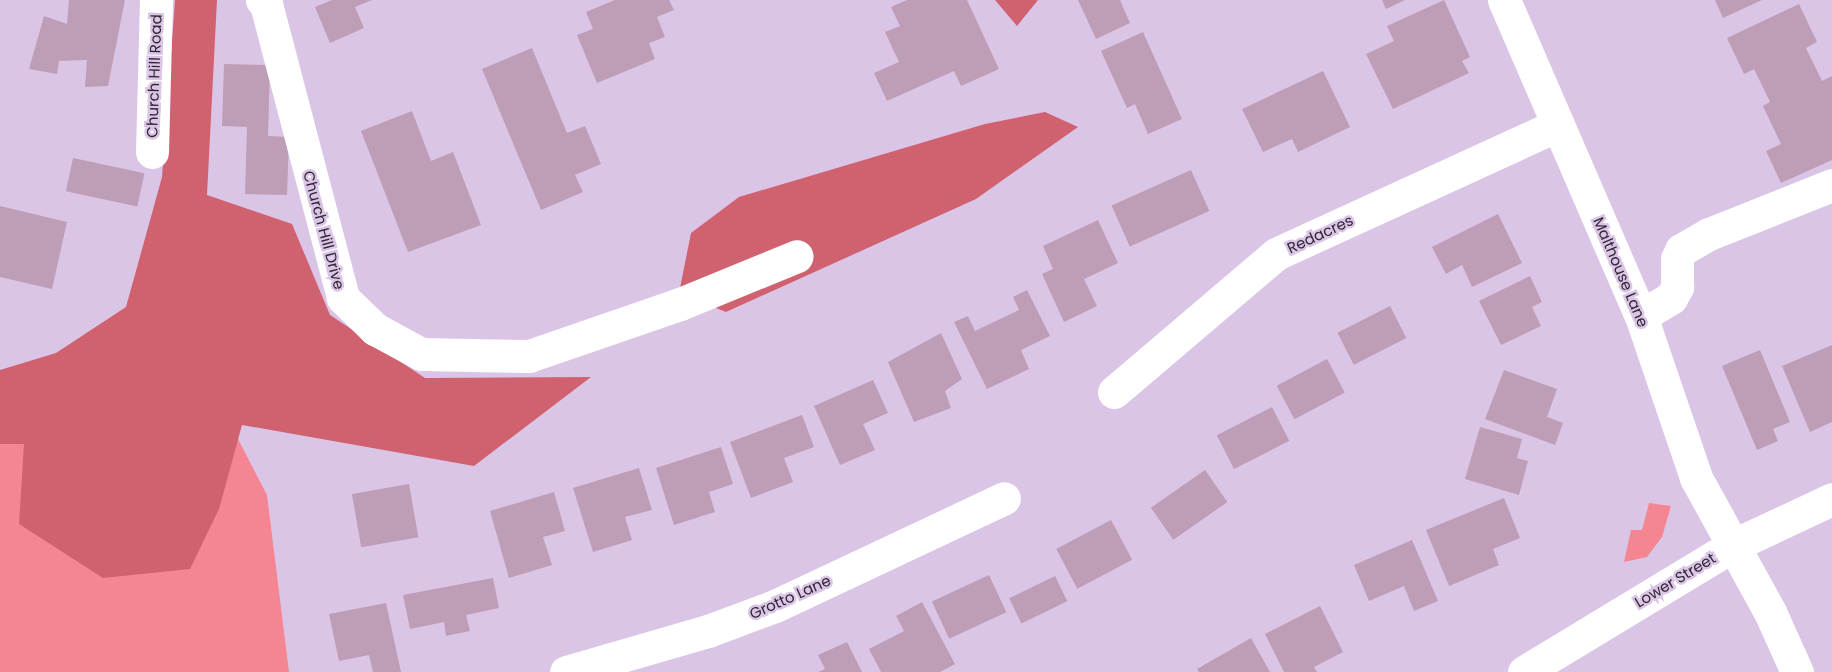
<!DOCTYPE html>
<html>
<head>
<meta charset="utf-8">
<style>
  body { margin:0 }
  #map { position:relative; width:1832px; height:672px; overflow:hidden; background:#dbc5e6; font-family:Poppins,sans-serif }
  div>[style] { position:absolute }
  .green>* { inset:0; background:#f38691 }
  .forest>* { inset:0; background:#d0616f }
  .building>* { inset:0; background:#be9db6; transform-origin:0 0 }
  .minor>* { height:33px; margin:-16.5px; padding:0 16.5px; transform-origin:16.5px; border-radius:16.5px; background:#fff }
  span { translate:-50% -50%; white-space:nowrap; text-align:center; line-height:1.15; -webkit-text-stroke:5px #dbc5e6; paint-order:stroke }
  .street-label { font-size:15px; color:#2f2633 }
</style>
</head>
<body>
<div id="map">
  <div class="green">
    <div style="clip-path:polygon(194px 354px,267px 495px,289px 672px,0 672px,0 393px)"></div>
    <div style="clip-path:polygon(1649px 503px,1671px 506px,1662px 537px,1647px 557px,1624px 562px,1631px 530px,1642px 530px)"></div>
  </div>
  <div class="forest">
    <div style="clip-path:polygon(175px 0,217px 0,207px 195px,292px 224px,330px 315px,425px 378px,591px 377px,474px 466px,242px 425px,219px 509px,190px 569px,103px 578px,19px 524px,24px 444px,0 444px,0 370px,56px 353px,126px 307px,162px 177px)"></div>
    <div style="clip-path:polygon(995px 0,1038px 0,1017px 26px)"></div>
    <div style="clip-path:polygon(1045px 112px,1078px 127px,976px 199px,726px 312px,679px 293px,691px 233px,739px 197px,985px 124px)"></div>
  </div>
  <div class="building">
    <div style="clip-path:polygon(69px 0,125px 0,108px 86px,85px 87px,87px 60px,59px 61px,57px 74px,29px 69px,44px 16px,67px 24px)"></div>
    <div style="clip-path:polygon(332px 0,372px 0,355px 7px,364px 28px,330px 43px,315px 7px)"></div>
    <div style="clip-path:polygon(615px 0,669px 0,674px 10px,657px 17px,665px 37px,649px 43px,655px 59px,597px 83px,577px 35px,593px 29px,586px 12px)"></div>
    <div style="clip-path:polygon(907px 0,967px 0,999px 69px,961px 86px,954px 71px,887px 101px,874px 73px,899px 62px,885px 32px,900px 26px,891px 7px)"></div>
    <div style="clip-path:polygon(1078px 0,1120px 0,1130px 23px,1096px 39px)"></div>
    <div style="clip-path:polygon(1382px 0,1405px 0,1386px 9px)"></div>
    <div style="clip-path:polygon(1444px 0,1470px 57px,1462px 61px,1469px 73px,1393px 109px,1366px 54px,1394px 41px,1387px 26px)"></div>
    <div style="clip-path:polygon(1715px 0,1762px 0,1723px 18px)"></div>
    <div style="clip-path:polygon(1799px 4px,1817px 42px,1806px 48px,1822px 81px,1832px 76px,1832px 160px,1781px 183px,1766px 151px,1781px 144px,1763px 106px,1770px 102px,1754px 69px,1744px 74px,1727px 38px)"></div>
    <div style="clip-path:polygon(1143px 32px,1182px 119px,1148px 134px,1135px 104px,1127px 108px,1101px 51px)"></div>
    <div style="clip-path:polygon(532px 48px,567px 133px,585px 126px,601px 164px,575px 175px,583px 192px,541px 210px,482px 69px)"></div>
    <div style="clip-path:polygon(224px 64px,270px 65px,268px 136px,289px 137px,287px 195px,245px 194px,247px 127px,222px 126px)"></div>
    <div style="clip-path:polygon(1323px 71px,1350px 127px,1298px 152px,1292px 139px,1263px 152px,1242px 109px)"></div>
    <div style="clip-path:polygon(412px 111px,431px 161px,453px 152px,481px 225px,408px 252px,361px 131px)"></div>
    <div style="left:73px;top:158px;width:73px;height:34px;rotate:12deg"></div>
    <div style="left:1191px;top:170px;width:45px;height:87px;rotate:66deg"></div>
    <div style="clip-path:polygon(0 206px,67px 222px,52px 289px,0 277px)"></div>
    <div style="clip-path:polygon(1498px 214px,1522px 263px,1472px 287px,1462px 265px,1446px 274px,1432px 247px)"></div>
    <div style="clip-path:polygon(1098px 220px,1118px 263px,1084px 279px,1097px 306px,1064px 322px,1042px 274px,1053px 269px,1043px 246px)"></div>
    <div style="clip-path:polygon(1530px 276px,1542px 302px,1532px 307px,1541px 326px,1501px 345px,1479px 301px)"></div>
    <div style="clip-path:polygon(1027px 290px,1050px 336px,1021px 350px,1029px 369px,987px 389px,954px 322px,968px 316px,975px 331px,1019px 310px,1013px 297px)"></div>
    <div style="left:1390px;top:306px;width:36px;height:59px;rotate:63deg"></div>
    <div style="clip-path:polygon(941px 333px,962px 379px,945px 391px,951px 408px,914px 422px,888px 362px)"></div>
    <div style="clip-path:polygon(1832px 345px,1832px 422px,1810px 432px,1782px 366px)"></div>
    <div style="clip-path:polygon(1760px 350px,1790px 422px,1773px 429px,1778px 441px,1757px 450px,1722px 366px)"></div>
    <div style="left:1327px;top:359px;width:38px;height:57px;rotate:62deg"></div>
    <div style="clip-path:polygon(1504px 370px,1557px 389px,1547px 417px,1563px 423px,1555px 445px,1485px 419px)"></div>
    <div style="clip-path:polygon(873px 380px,888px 413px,863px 424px,875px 450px,840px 465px,814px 406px)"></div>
    <div style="left:1272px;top:407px;width:38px;height:62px;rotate:63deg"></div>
    <div style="clip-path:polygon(802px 415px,814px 447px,784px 458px,793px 482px,751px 498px,730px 442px)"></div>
    <div style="clip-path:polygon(1480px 427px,1522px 439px,1517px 458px,1528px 461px,1519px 495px,1465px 479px)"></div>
    <div style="clip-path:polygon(721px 447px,733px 484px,709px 492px,715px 512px,674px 525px,656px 468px)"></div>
    <div style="clip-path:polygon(639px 468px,652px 510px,625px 517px,632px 540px,593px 552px,573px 488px)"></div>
    <div style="left:1205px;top:470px;width:39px;height:66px;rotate:55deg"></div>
    <div style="left:409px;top:484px;width:54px;height:58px;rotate:80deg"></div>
    <div style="clip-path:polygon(554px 492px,565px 531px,543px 537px,552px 565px,509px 578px,490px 511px)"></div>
    <div style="clip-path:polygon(1504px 498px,1520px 538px,1493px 549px,1499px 565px,1449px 586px,1426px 530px)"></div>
    <div style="left:1111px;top:520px;width:45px;height:62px;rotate:62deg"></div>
    <div style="clip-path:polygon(1412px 540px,1438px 601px,1414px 611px,1404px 586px,1369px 601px,1354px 565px)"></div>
    <div style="left:989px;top:575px;width:41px;height:63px;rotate:65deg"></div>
    <div style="left:1055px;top:576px;width:28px;height:51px;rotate:64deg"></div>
    <div style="clip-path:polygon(493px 578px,499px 608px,466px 615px,470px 631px,446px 636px,444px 622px,410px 629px,403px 595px)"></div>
    <div style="clip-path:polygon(922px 602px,955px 664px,940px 672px,881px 672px,869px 649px,904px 631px,896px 616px)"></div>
    <div style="clip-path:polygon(386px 603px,401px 672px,373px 672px,369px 655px,339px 661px,329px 614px)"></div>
    <div style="clip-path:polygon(1320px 606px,1343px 652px,1314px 667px,1317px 672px,1284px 672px,1265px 634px)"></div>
    <div style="clip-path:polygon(1251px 638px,1270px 672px,1199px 672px,1197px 669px)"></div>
    <div style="clip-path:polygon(847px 642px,862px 672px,818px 672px,825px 669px,818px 655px)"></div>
  </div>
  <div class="minor">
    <div style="left:262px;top:0;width:6px;rotate:45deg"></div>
    <div style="left:266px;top:4px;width:304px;rotate:75.3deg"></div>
    <div style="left:343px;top:298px;width:45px;rotate:44.1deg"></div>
    <div style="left:375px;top:329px;width:52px;rotate:28.5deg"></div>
    <div style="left:421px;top:354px;width:108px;rotate:1.1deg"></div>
    <div style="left:529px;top:356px;width:160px;rotate:-19deg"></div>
    <div style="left:680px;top:304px;width:126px;rotate:-22.3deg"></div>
    <div style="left:1504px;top:0;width:344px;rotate:66.6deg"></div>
    <div style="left:1641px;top:316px;width:171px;rotate:71.2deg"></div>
    <div style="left:1696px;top:478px;width:153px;rotate:61.1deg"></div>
    <div style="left:1770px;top:612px;width:66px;rotate:65.8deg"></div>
    <div style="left:152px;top:152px;width:152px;rotate:-88.5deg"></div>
    <div style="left:1641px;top:316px;width:35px;rotate:-31deg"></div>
    <div style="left:1671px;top:298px;width:13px;rotate:-61deg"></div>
    <div style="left:1677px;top:287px;width:28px;rotate:-90deg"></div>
    <div style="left:1677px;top:259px;width:10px;rotate:-66deg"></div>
    <div style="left:1681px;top:250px;width:32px;rotate:-30deg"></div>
    <div style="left:1709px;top:234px;width:132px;rotate:-21.7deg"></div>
    <div style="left:1114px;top:392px;width:213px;rotate:-40.4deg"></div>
    <div style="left:1276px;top:254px;width:308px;rotate:-24.6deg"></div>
    <div style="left:566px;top:672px;width:148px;rotate:-16.1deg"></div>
    <div style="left:708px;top:631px;width:72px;rotate:-20.5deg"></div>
    <div style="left:775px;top:606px;width:253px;rotate:-25.2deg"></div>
    <div style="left:1524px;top:672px;width:245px;rotate:-31.2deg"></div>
    <div style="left:1734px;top:545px;width:108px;rotate:-25.1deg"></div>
  </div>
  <div class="street-label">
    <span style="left:154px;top:76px;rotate:-88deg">Church Hill Road</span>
    <span style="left:324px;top:230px;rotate:75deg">Church Hill Drive</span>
    <span style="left:1320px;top:234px;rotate:-25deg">Redacres</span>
    <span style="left:1621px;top:272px;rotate:67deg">Malthouse Lane</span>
    <span style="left:1675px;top:580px;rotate:-31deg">Lower Street</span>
    <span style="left:790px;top:597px;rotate:-24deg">Grotto Lane</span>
  </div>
</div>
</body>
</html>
